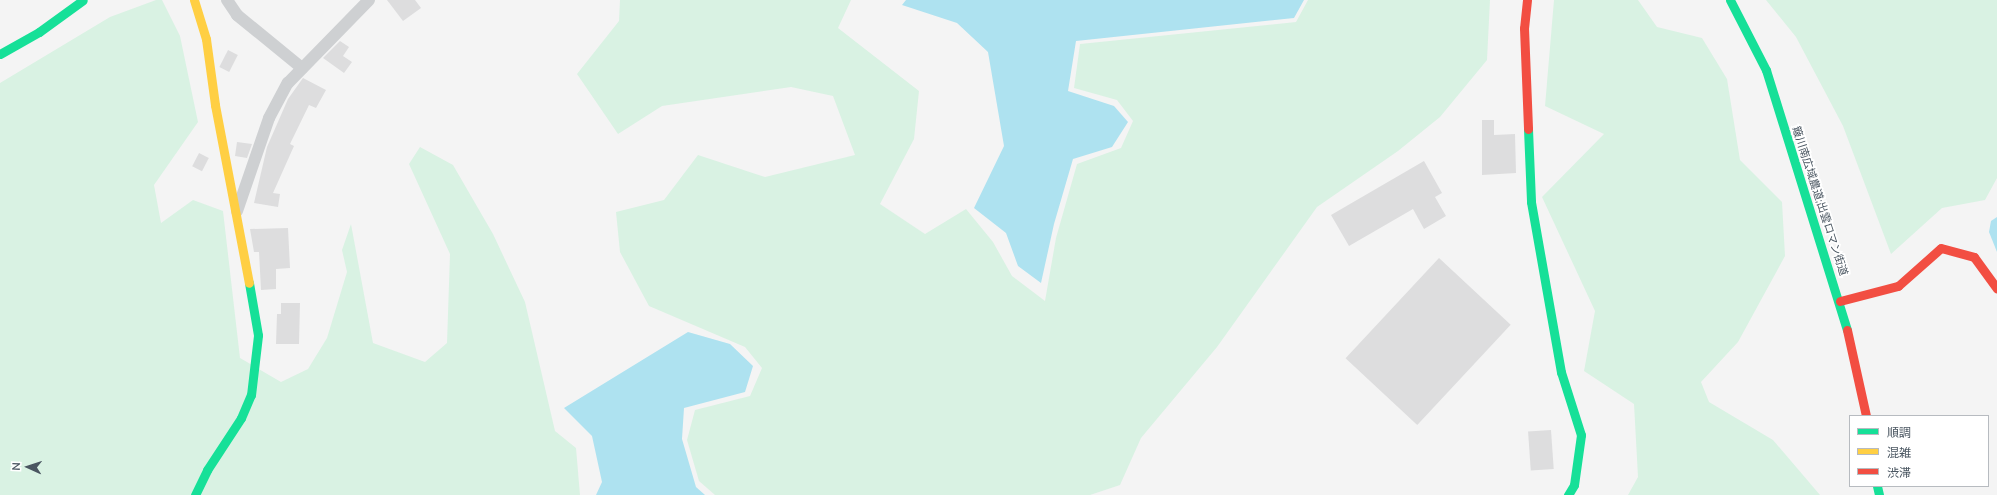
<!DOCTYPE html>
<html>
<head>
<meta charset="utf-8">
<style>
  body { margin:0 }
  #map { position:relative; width:1997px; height:495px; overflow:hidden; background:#f4f4f4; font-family:Mulish,"Noto Sans JP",sans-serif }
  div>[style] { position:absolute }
  .green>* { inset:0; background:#d9f2e3 }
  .water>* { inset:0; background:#aee2f0 }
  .building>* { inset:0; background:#ddddde; transform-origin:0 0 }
  .street>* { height:12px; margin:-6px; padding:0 6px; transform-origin:6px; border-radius:6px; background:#ced0d2 }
  .fast>* { height:9px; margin:-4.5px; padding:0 4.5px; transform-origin:4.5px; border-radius:4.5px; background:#16e098 }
  .slow>* { height:9px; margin:-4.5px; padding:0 4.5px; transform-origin:4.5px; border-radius:4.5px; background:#ffcf43 }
  .jam>* { height:9px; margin:-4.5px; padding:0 4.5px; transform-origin:4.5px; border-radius:4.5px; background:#f24e42 }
  span { translate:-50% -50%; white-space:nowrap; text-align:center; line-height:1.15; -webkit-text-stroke:3.5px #fff; paint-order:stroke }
  .street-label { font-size:11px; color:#4a5661 }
  .legend { position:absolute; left:1849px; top:415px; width:140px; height:72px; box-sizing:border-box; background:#fff; border:1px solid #b7bbc0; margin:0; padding:5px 7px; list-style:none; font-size:12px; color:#4a5661 }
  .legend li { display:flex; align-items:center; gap:8px; height:20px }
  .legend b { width:20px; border:1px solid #b7bbc0 }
  .north { position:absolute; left:8px; top:447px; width:40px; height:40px; -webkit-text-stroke:3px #fff; paint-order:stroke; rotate:273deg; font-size:11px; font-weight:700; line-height:16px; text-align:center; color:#4a5661 }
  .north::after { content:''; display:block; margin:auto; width:14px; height:18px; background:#4a5661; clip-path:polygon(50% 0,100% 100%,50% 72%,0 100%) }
</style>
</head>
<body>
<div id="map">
  <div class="green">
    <div style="clip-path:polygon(156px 0,162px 0,180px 36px,198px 122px,154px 185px,161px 223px,193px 200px,223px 211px,240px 358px,281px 382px,308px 369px,327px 338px,347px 272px,342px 250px,351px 224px,373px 343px,425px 362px,447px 343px,450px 254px,409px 164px,420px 147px,453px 165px,493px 234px,525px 302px,555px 431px,576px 448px,580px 495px,0 495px,0 83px,110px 17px)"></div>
    <div style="clip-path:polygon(620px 0,851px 0,838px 28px,919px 91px,914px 139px,880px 204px,925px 234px,966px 209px,993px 242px,1012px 276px,1045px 301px,1056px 238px,1077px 164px,1121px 148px,1133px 121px,1117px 100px,1074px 88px,1080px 44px,1296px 22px,1308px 0,1490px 0,1487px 60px,1440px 117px,1398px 151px,1317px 207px,1217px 347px,1141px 438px,1120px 485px,1090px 495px,715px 495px,699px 481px,687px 440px,695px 410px,750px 396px,762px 368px,745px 347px,649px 306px,620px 252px,616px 212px,664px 200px,698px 155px,765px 177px,855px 155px,833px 96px,791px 87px,662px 106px,618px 134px,577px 74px,619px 21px)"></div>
    <div style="clip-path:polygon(1554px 0,1638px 0,1657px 27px,1702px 38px,1727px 79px,1740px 160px,1782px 202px,1785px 256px,1738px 342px,1701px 382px,1709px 402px,1773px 440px,1820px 495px,1628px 495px,1638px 477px,1634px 404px,1584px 371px,1595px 311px,1542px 197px,1604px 134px,1545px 106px)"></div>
    <div style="clip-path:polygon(1766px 0,1997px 0,1997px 178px,1985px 200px,1942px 208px,1891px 254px,1843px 126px,1796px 37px)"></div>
  </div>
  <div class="water">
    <div style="clip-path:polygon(906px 0,1304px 0,1294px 18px,1076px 41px,1068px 91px,1114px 106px,1128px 122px,1112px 147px,1073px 159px,1054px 224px,1041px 283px,1018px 266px,1006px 233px,974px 208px,1004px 146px,988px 52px,957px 23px,902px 5px)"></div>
    <div style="clip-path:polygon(1997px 217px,1997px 252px,1989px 232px,1991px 221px)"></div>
    <div style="clip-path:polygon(688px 332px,730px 344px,753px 366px,745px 392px,684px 408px,682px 439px,696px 487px,705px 495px,596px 495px,602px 482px,592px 436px,564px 408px)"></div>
  </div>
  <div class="building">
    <div style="clip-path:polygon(387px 0,415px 0,421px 8px,403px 21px)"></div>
    <div style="clip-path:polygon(340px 41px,349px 47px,343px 56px,352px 62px,344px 73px,323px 58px)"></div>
    <div style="left:228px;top:50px;width:11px;height:19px;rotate:27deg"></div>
    <div style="clip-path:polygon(303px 78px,326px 90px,316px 108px,309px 105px,290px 144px,294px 146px,273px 193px,280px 194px,278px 207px,254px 203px,267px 147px,288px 99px)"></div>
    <div style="clip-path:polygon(1482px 120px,1494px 120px,1494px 135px,1515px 134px,1516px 173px,1482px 175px)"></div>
    <div style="clip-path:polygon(237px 142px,252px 144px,247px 158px,235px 156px)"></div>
    <div style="left:199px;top:153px;width:11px;height:15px;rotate:27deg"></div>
    <div style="clip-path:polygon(1424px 161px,1442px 193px,1435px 197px,1446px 216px,1424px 229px,1413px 209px,1349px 246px,1331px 215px)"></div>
    <div style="clip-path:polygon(288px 228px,290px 268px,276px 269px,276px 289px,261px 290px,259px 252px,254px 252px,250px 229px)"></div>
    <div style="left:1439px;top:258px;width:98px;height:137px;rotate:43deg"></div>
    <div style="clip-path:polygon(281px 303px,300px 303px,299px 344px,276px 344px,277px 314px,281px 314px)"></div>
    <div style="left:1551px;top:430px;width:39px;height:23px;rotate:86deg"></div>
  </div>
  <div class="street">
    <div style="left:227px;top:0;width:18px;rotate:56deg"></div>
    <div style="left:237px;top:15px;width:84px;rotate:39.2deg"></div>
    <div style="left:237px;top:211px;width:98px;rotate:-71deg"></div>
    <div style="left:269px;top:118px;width:40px;rotate:-62deg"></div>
    <div style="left:288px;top:83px;width:116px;rotate:-45.7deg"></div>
  </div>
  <div class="fast">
    <div style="left:1730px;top:0;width:79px;rotate:62.8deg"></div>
    <div style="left:1766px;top:70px;width:272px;rotate:72.7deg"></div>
    <div style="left:0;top:54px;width:45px;rotate:-29.4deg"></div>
    <div style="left:39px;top:32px;width:54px;rotate:-36deg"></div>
    <div style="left:1528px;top:129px;width:73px;rotate:87.6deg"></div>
    <div style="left:1531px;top:202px;width:173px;rotate:80deg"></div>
    <div style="left:1561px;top:372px;width:66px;rotate:72.4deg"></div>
    <div style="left:1581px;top:435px;width:50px;rotate:98deg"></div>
    <div style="left:1574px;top:485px;width:12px;rotate:121deg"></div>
    <div style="left:1877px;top:486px;width:9px;rotate:77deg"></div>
    <div style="left:195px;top:495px;width:28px;rotate:-64deg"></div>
    <div style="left:207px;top:470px;width:62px;rotate:-56.8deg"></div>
    <div style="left:241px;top:418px;width:25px;rotate:-67deg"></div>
    <div style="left:251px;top:395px;width:60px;rotate:-83.3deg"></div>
    <div style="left:258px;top:335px;width:53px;rotate:-99.8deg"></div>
  </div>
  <div class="slow">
    <div style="left:194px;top:0;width:41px;rotate:72.9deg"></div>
    <div style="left:206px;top:39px;width:67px;rotate:82.2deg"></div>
    <div style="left:215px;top:105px;width:181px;rotate:79.2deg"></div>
  </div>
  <div class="jam">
    <div style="left:1527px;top:0;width:28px;rotate:96deg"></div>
    <div style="left:1524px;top:28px;width:101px;rotate:87.7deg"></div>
    <div style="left:1840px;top:301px;width:60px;rotate:-14.5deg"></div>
    <div style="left:1898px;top:286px;width:57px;rotate:-41.5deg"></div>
    <div style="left:1941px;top:248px;width:34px;rotate:15deg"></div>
    <div style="left:1974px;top:257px;width:39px;rotate:54deg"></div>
    <div style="left:1847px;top:330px;width:88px;rotate:77.5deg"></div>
  </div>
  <div class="street-label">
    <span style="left:1820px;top:201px;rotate:72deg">簸川南広域農道;出雲ロマン街道</span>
  </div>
  <ul class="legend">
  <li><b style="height:5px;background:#16e098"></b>順調</li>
  <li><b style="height:5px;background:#ffcf43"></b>混雑</li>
  <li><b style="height:5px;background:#f24e42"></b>渋滞</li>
  </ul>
  <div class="north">N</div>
</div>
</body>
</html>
